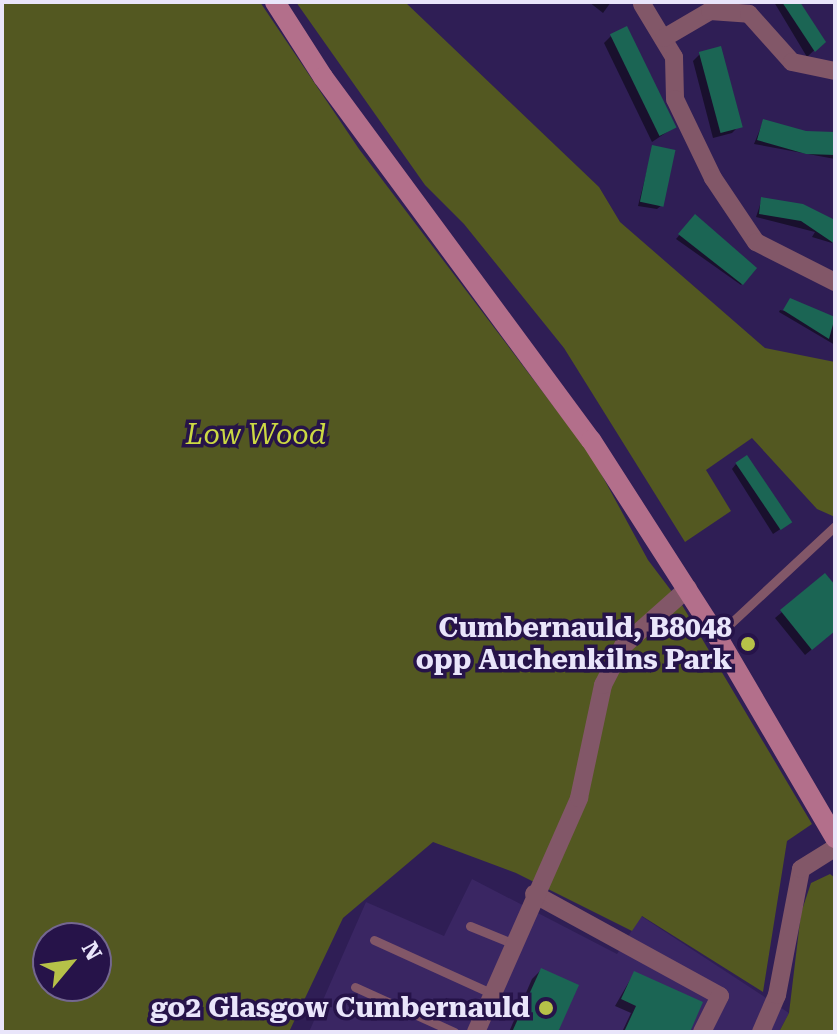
<!DOCTYPE html>
<html>
<head>
<meta charset="utf-8">
<style>
  body { margin:0 }
  #map { position:relative; width:837px; height:1034px; overflow:hidden; background:#2f1e55; font-family:"Roboto Serif",serif }
  div>[style] { position:absolute }
  .built>* { inset:0; background:#3a2663 }
  .green>* { inset:0; background:#535821 }
  .shadow>* { inset:0; background:#0007 }
  .building>* { inset:0; background:#1b6554; transform-origin:0 0 }
  .service>* { height:9px; margin:-4.5px; padding:0 4.5px; transform-origin:4.5px; border-radius:4.5px; background:#825768 }
  .minor>* { height:18px; margin:-9px; padding:0 9px; transform-origin:9px; border-radius:9px; background:#825768 }
  .secondary>* { height:20px; margin:-10px; padding:0 10px; transform-origin:10px; border-radius:10px; background:#b36f8b }
  .dots>* { width:22px; height:22px; translate:-50% -50%; box-sizing:border-box; border:4px solid #261349; border-radius:50% }
  span { translate:-50% -50%; white-space:nowrap; text-align:center; line-height:1.15; -webkit-text-stroke:7px #261349; paint-order:stroke }
  .park-label { font-size:28px; color:#cbd843; font-style:italic }
  .poi-label { font-size:28px; color:#e9e5fa; font-weight:700 }
  .right { translate:-100% -50%; text-align:right }
  .frame { position:absolute; inset:0; border:4px solid #e9e5fa; pointer-events:none }
  .north { position:absolute; left:32px; top:922px; width:80px; height:80px; box-sizing:border-box; background:#261349; border:2px solid #746790; border-radius:50%; rotate:61deg; font-size:22px; font-weight:700; line-height:32px; text-align:center; color:#e9e5fa }
  .north::after { content:''; display:block; margin:auto; width:28px; height:36px; background:#b6c148; clip-path:polygon(50% 0,100% 100%,50% 72%,0 100%) }
</style>
</head>
<body>
<div id="map">
  <div class="built">
    <div style="clip-path:polygon(472px 879px,617px 954px,641px 916px,789px 1013px,779px 1032px,309px 1032px,366px 902px,444px 936px)"></div>
  </div>
  <div class="green">
    <div style="clip-path:polygon(evenodd,2px 2px,260px 2px,359px 149px,592px 457px,648px 560px,682px 605px,812px 824px,787px 841px,763px 992px,642px 916px,632px 931px,516px 873px,433px 842px,343px 918px,289px 1032px,2px 1032px,2px 2px,48px 938px,96px 938px,96px 986px,48px 986px,48px 938px)"></div>
    <div style="clip-path:polygon(296px 2px,405px 2px,599px 187px,620px 222px,765px 348px,835px 362px,835px 517px,817px 509px,752px 438px,706px 470px,731px 511px,685px 542px,564px 348px,464px 224px,425px 185px)"></div>
    <div style="clip-path:polygon(830px 874px,835px 878px,835px 1032px,779px 1032px,789px 1013px,801px 913px,811px 883px)"></div>
  </div>
  <div class="shadow">
    <div style="clip-path:polygon(589px 2px,611px 2px,603px 13px)"></div>
    <div style="clip-path:polygon(774px 2px,798px 2px,824px 41px,807px 57px)"></div>
    <div style="clip-path:polygon(611px 36px,673px 128px,652px 142px,604px 43px)"></div>
    <div style="clip-path:polygon(700px 54px,739px 126px,732px 133px,713px 138px,693px 61px)"></div>
    <div style="clip-path:polygon(763px 122px,805px 133px,835px 134px,835px 159px,754px 144px)"></div>
    <div style="clip-path:polygon(653px 147px,662px 205px,657px 209px,638px 206px)"></div>
    <div style="clip-path:polygon(762px 199px,835px 222px,832px 243px,812px 237px,815px 232px,756px 217px)"></div>
    <div style="clip-path:polygon(695px 217px,744px 281px,741px 285px,676px 239px)"></div>
    <div style="clip-path:polygon(780px 310px,835px 321px,835px 345px,779px 312px)"></div>
    <div style="clip-path:polygon(736px 464px,785px 526px,773px 534px,732px 469px)"></div>
    <div style="clip-path:polygon(825px 576px,835px 588px,835px 630px,805px 655px,775px 618px)"></div>
    <div style="clip-path:polygon(541px 970px,556px 1032px,509px 1032px,532px 979px)"></div>
    <div style="clip-path:polygon(634px 973px,689px 1032px,622px 1032px,631px 1013px,615px 1006px)"></div>
  </div>
  <div class="building">
    <div style="clip-path:polygon(782px 2px,800px 2px,826px 42px,815px 52px)"></div>
    <div style="left:627px;top:26px;width:113px;height:19px;rotate:64deg"></div>
    <div style="left:721px;top:46px;width:84px;height:23px;rotate:75deg"></div>
    <div style="clip-path:polygon(763px 119px,806px 131px,835px 132px,835px 155px,806px 154px,757px 140px)"></div>
    <div style="left:652px;top:145px;width:24px;height:58px;rotate:12deg"></div>
    <div style="clip-path:polygon(761px 197px,803px 204px,835px 220px,835px 244px,801px 221px,759px 214px)"></div>
    <div style="clip-path:polygon(695px 214px,757px 268px,743px 285px,678px 234px)"></div>
    <div style="clip-path:polygon(790px 298px,835px 317px,829px 339px,783px 310px)"></div>
    <div style="left:747px;top:455px;width:81px;height:14px;rotate:56deg"></div>
    <div style="clip-path:polygon(825px 573px,835px 585px,835px 631px,812px 650px,780px 610px)"></div>
    <div style="clip-path:polygon(541px 968px,579px 985px,558px 1032px,512px 1032px)"></div>
    <div style="clip-path:polygon(634px 971px,703px 1002px,690px 1032px,624px 1032px,636px 1006px,621px 999px)"></div>
  </div>
  <div class="service">
    <div style="left:717px;top:636px;width:161px;rotate:-43deg"></div>
    <div style="left:470px;top:926px;width:48px;rotate:22.2deg"></div>
    <div style="left:374px;top:940px;width:131px;rotate:24.4deg"></div>
    <div style="left:355px;top:987px;width:109px;rotate:24.4deg"></div>
  </div>
  <div class="minor">
    <div style="left:642px;top:4px;width:62px;rotate:58.9deg"></div>
    <div style="left:674px;top:57px;width:42px;rotate:88.6deg"></div>
    <div style="left:675px;top:99px;width:88px;rotate:64.3deg"></div>
    <div style="left:713px;top:178px;width:77px;rotate:56.1deg"></div>
    <div style="left:756px;top:242px;width:89px;rotate:26.9deg"></div>
    <div style="left:664px;top:38px;width:53px;rotate:-30.4deg"></div>
    <div style="left:710px;top:11px;width:39px;rotate:4deg"></div>
    <div style="left:749px;top:14px;width:64px;rotate:48.1deg"></div>
    <div style="left:792px;top:62px;width:44px;rotate:11.8deg"></div>
    <div style="left:534px;top:894px;width:212px;rotate:28.7deg"></div>
    <div style="left:720px;top:996px;width:40px;rotate:116.6deg"></div>
    <div style="left:476px;top:1032px;width:256px;rotate:-66.2deg"></div>
    <div style="left:579px;top:798px;width:116px;rotate:-78deg"></div>
    <div style="left:603px;top:685px;width:44px;rotate:-62.9deg"></div>
    <div style="left:623px;top:646px;width:87px;rotate:-41.7deg"></div>
    <div style="left:761px;top:1032px;width:40px;rotate:-66.6deg"></div>
    <div style="left:777px;top:995px;width:128px;rotate:-79.2deg"></div>
    <div style="left:801px;top:869px;width:40px;rotate:-32deg"></div>
  </div>
  <div class="secondary">
    <div style="left:275px;top:2px;width:89px;rotate:57.4deg"></div>
    <div style="left:323px;top:77px;width:451px;rotate:53.6deg"></div>
    <div style="left:591px;top:440px;width:233px;rotate:57.3deg"></div>
    <div style="left:717px;top:636px;width:234px;rotate:59.7deg"></div>
  </div>
  <div class="dots">
    <div style="left:748px;top:644px;background:#b6c148"></div>
    <div style="left:546px;top:1008px;background:#b6c148"></div>
  </div>
  <div class="park-label">
    <span style="left:256px;top:435px">Low Wood</span>
  </div>
  <div class="poi-label">
    <span class="right" style="left:732px;top:644px">Cumbernauld, B8048<br>opp Auchenkilns Park</span>
    <span class="right" style="left:530px;top:1008px">go2 Glasgow Cumbernauld</span>
  </div>
  <div class="frame"></div>
  <div class="north">N</div>
</div>
</body>
</html>
